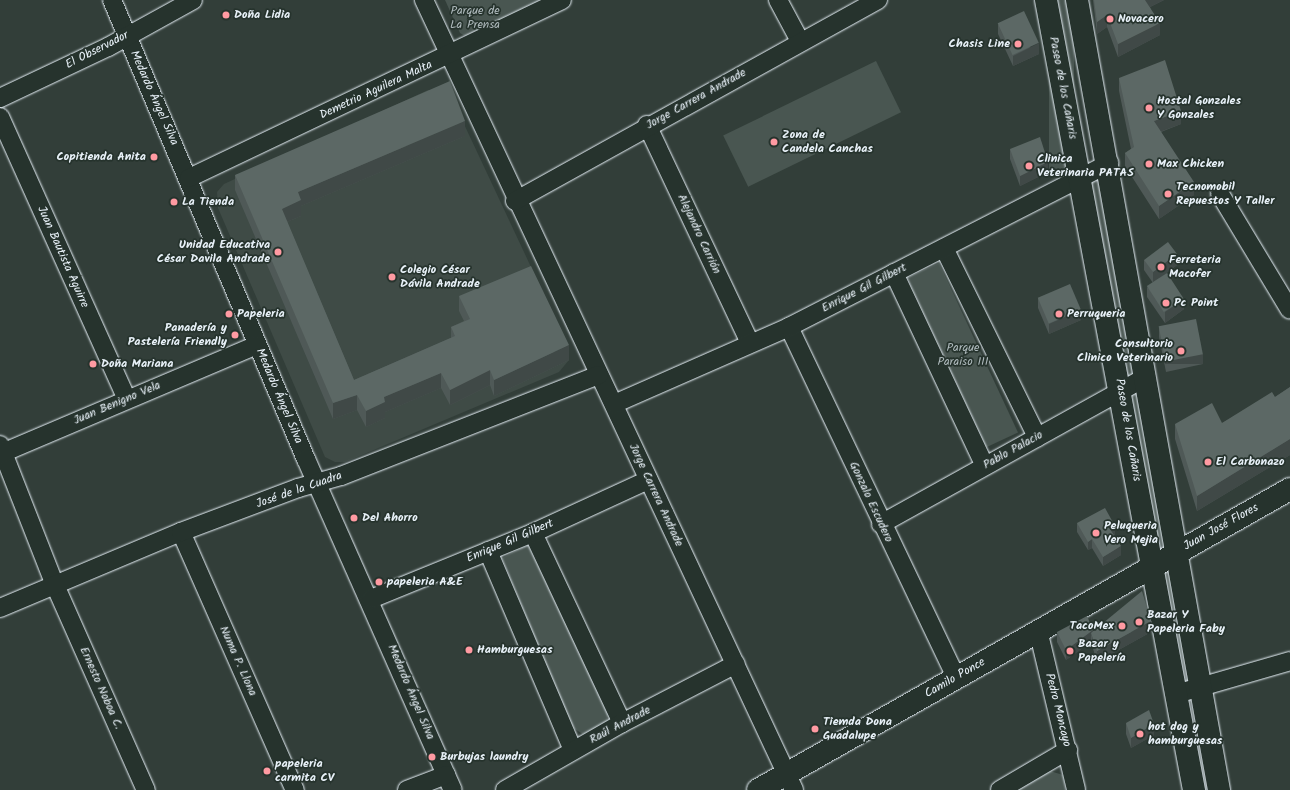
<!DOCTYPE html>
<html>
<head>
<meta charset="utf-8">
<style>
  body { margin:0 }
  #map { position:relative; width:1290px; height:790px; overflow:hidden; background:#323e39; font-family:Kalam,sans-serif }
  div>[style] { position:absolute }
  .built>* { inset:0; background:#3f4b46 }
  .green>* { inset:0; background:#495651; transform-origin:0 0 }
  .roads { filter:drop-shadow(0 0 1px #e8f1f8) drop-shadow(0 0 1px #e8f1f8) }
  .street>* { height:18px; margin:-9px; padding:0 9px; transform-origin:9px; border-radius:9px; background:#26332d }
  .secondary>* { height:22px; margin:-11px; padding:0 11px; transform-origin:11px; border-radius:11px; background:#26332d }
  .wall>* { inset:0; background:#4f5957 }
  .shaded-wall>* { inset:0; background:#404947; transform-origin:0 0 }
  .building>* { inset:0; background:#5c6865; transform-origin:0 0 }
  .dots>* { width:11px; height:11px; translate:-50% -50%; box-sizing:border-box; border:2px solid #26332d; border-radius:50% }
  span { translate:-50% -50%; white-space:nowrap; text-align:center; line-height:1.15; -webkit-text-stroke:3.5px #26332d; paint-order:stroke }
  .park-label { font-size:12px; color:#b0bbbe }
  .poi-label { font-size:12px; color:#e8f1f8; font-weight:700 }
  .left { translate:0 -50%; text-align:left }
  .right { translate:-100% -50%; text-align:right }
  .street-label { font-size:12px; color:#e8f1f8 }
</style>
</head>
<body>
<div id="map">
  <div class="built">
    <div style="clip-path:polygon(428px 90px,434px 90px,456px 107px,568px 346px,569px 360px,559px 372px,345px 462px,335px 462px,325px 457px,218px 208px,217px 192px,224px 184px)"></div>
  </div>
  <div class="green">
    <div style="clip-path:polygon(445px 0,547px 0,468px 38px,460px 33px)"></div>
    <div style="left:1049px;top:0;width:25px;height:174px"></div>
    <div style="left:876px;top:61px;width:57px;height:170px;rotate:64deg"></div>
    <div style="clip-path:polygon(1108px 168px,1142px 376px,1122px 387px,1084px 180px)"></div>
    <div style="left:939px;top:263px;width:187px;height:35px;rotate:65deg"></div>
    <div style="left:1143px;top:381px;width:174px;height:22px;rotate:80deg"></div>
    <div style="clip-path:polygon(528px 545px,608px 712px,607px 721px,584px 735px,572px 727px,502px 558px)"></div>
    <div style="clip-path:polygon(1174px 558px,1195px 686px,1179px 691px,1156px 568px)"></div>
    <div style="clip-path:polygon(1050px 771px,1063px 775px,1065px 790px,1017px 790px)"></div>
  </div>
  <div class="roads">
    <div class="street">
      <div style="left:112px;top:0;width:498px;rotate:67.1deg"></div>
      <div style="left:306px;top:459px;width:362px;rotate:66.1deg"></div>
      <div style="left:424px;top:0;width:872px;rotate:64.9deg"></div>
      <div style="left:778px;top:0;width:47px;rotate:61.8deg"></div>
      <div style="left:0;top:98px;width:119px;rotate:-25.3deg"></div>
      <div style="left:108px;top:47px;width:97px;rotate:-28.9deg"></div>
      <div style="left:0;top:117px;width:308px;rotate:65.8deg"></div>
      <div style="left:647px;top:125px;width:241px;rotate:64.7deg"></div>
      <div style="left:189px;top:178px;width:413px;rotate:-25.5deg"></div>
      <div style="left:1220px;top:194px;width:135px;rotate:58.9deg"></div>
      <div style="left:515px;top:201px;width:415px;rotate:-29deg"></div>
      <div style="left:944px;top:248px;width:211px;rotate:63.8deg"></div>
      <div style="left:894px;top:273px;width:213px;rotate:64.8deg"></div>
      <div style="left:789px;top:327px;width:388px;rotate:64.5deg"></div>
      <div style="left:614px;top:404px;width:191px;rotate:-23.7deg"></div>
      <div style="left:789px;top:327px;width:360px;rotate:-27.1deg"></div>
      <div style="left:0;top:445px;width:150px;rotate:68.6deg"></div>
      <div style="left:55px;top:585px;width:224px;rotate:66.1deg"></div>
      <div style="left:0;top:454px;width:279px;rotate:-23deg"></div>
      <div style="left:881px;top:524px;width:303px;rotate:-29deg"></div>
      <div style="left:181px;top:532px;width:282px;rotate:66.2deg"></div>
      <div style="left:533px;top:533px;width:210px;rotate:64.9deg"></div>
      <div style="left:488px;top:551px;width:216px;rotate:66.9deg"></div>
      <div style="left:371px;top:599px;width:175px;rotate:-22.2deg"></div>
      <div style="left:533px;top:533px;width:127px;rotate:-24.7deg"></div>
      <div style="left:0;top:608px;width:196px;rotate:-22.8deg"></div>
      <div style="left:181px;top:532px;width:125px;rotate:-20.6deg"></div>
      <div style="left:298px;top:488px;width:45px;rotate:-15.6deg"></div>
      <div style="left:341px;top:476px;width:277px;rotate:-21.4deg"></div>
      <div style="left:1038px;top:630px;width:164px;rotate:76.6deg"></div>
      <div style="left:1176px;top:694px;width:119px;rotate:-16.1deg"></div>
      <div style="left:407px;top:790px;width:42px;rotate:-21deg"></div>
      <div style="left:505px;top:790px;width:135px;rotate:-29.8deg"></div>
      <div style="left:622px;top:723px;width:128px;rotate:-27.4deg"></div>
      <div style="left:1000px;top:790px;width:79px;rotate:-30.5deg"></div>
    </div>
    <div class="secondary">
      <div style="left:1046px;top:0;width:804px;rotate:79.39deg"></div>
      <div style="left:1077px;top:0;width:803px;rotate:79.81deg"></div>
      <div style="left:758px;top:790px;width:611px;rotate:-29.5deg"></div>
    </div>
  </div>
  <div class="wall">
    <div style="clip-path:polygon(1093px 0,1164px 0,1150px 7px,1160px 35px,1118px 57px,1107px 27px,1097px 34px)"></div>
    <div style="clip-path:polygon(998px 24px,1039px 54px,1013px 66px,998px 34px)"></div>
    <div style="clip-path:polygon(1119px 78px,1181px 124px,1161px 132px,1194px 195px,1159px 219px,1125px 166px,1125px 153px,1131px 149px,1119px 91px)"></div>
    <div style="clip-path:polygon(465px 136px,301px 206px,301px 216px,287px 222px,354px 380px,451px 338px,451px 327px,464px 321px,459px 311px,459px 296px,569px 360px,494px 396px,490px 385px,450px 405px,441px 388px,385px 412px,385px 418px,366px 427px,357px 410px,333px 419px,235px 190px,235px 175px)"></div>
    <div style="clip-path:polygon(1010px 149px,1048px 172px,1020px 186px,1010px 159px)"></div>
    <div style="clip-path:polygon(1144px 260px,1177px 265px,1153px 283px,1144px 270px)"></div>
    <div style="clip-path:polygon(1147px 287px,1184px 309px,1165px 323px,1147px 297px)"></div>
    <div style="clip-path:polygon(1038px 298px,1081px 320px,1049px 334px,1038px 308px)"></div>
    <div style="clip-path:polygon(1159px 327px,1203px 364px,1166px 372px,1159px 337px)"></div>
    <div style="clip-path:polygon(1290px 387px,1290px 455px,1197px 511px,1175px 439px,1175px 424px,1222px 423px,1275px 397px)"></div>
    <div style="clip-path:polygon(1077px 523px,1115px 535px,1114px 535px,1121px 555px,1103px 566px,1092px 548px,1088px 550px,1077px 532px)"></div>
    <div style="clip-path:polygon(1093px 631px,1151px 632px,1097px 662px,1091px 642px,1066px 660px,1057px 642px,1057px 632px)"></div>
    <div style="clip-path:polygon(1126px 723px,1154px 735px,1131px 748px,1126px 734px)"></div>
  </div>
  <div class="shaded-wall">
    <div style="clip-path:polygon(1144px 0,1164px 0,1144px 10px)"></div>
    <div style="clip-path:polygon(1107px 15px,1107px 27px,1097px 34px,1097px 22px)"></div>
    <div style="clip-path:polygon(1160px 23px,1160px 35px,1118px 57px,1118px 44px)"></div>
    <div style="clip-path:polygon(1039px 43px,1039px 54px,1013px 66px,1013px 56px)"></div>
    <div style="clip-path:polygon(1181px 111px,1181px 124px,1154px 134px,1154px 121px)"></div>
    <div style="clip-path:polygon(465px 121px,465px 136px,301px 206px,301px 216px,282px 224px,282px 209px,298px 192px)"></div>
    <div style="clip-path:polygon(1048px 162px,1048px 172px,1020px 186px,1020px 176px)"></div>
    <div style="clip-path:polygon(1194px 182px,1194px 195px,1159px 219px,1159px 206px)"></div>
    <div style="clip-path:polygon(1177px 254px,1177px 265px,1153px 283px,1153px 272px)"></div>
    <div style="clip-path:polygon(1184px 299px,1184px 309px,1165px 323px,1165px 312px)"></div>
    <div style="clip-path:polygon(1081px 310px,1081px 320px,1049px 334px,1049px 324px)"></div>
    <div style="clip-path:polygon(569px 345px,569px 360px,494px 396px,494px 380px)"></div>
    <div style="left:1203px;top:354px;width:10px;height:38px;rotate:90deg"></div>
    <div style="clip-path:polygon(490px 370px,490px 385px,450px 405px,450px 390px)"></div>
    <div style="clip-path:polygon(441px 373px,441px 388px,385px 412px,385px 418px,366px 427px,366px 411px,384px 397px)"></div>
    <div style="clip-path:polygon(357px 395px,357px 410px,333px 419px,333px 403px)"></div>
    <div style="clip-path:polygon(1290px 439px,1290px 455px,1197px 511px,1197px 496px)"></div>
    <div style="clip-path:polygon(1115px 526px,1115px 535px,1110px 538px,1110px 529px)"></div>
    <div style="clip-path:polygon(1092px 539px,1092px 548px,1088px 550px,1088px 542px)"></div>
    <div style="clip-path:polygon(1121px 546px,1121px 555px,1103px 566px,1103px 557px)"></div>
    <div style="clip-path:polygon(1151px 621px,1151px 632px,1097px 662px,1097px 651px)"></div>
    <div style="clip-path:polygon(1093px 630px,1093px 640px,1091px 633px,1091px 642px,1066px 660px,1066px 650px)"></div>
    <div style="clip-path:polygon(1154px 724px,1154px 735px,1131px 748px,1131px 738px)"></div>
  </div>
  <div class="building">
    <div style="clip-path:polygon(1094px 0,1145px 0,1160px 23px,1118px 44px,1107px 15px,1097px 22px)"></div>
    <div style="left:1024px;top:11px;width:35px;height:29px;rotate:65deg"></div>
    <div style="clip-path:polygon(1165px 60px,1181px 111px,1154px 121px,1194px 182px,1159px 206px,1125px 153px,1134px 147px,1119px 78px)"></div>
    <div style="clip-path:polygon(450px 81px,465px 121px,298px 192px,301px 200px,282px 209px,354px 380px,455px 336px,451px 327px,470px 319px,459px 296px,531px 266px,569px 345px,494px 380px,490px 370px,450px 390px,441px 373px,384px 397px,385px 402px,366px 411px,357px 395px,333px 403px,235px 175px)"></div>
    <div style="clip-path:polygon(1040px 137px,1048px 162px,1020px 176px,1010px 149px)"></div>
    <div style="left:1168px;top:242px;width:15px;height:30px;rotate:53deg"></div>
    <div style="left:1167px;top:273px;width:31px;height:24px;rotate:57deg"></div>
    <div style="left:1070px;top:284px;width:28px;height:35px;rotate:67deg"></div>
    <div style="left:1196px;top:319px;width:36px;height:38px;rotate:79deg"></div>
    <div style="clip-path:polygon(1290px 387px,1290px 439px,1197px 496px,1175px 424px,1212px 403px,1222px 423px,1272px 392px,1275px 397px)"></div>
    <div style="clip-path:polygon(1105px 508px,1115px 526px,1110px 529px,1121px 546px,1103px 557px,1092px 539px,1088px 542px,1077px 523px)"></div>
    <div style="clip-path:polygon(1142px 591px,1151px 621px,1097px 651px,1091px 633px)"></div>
    <div style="clip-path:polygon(1087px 616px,1093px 630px,1066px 650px,1057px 632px)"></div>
    <div style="clip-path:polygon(1149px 710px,1154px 724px,1131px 738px,1126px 723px)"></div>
  </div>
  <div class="dots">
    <div style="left:226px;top:15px;background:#ff9aa2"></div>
    <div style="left:1110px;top:19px;background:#ff9aa2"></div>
    <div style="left:1018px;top:44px;background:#ff9aa2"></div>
    <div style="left:1149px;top:108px;background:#ff9aa2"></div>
    <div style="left:774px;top:142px;background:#ff9aa2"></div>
    <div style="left:154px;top:157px;background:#ff9aa2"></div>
    <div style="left:1149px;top:164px;background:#ff9aa2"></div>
    <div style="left:1029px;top:166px;background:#ff9aa2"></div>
    <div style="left:1168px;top:194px;background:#ff9aa2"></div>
    <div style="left:174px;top:202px;background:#ff9aa2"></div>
    <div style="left:278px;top:252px;background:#ff9aa2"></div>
    <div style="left:1161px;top:267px;background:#ff9aa2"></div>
    <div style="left:392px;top:277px;background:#ff9aa2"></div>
    <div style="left:1166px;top:303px;background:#ff9aa2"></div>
    <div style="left:229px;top:314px;background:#ff9aa2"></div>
    <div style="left:1059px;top:314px;background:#ff9aa2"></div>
    <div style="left:235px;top:335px;background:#ff9aa2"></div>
    <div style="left:1181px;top:351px;background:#ff9aa2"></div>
    <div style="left:93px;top:364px;background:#ff9aa2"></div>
    <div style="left:1208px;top:462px;background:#ff9aa2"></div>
    <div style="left:354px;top:518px;background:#ff9aa2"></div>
    <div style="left:1096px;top:533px;background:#ff9aa2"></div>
    <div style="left:379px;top:582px;background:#ff9aa2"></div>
    <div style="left:1139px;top:622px;background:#ff9aa2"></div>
    <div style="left:1122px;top:626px;background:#ff9aa2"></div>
    <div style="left:469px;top:650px;background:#ff9aa2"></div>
    <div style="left:1070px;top:651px;background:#ff9aa2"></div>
    <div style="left:815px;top:729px;background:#ff9aa2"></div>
    <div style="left:1140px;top:734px;background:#ff9aa2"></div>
    <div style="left:432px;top:757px;background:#ff9aa2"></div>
    <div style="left:267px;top:771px;background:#ff9aa2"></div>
  </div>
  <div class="park-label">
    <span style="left:475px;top:18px">Parque de<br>La Prensa</span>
    <span style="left:963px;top:355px">Parque<br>Paraiso III</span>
  </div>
  <div class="poi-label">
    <span class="left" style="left:234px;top:15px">Doña Lidia</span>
    <span class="left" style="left:1118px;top:19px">Novacero</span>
    <span class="right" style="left:1010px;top:44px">Chasis Line</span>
    <span class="left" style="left:1157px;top:108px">Hostal Gonzales<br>Y Gonzales</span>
    <span class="left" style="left:782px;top:142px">Zona de<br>Candela Canchas</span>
    <span class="right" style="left:146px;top:157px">Copitienda Anita</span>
    <span class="left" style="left:1037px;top:166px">Clinica<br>Veterinaria PATAS</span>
    <span class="left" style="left:1157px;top:164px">Max Chicken</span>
    <span class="left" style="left:1176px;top:194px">Tecnomobil<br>Repuestos Y Taller</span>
    <span class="left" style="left:182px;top:202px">La Tienda</span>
    <span class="right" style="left:270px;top:252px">Unidad Educativa<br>César Davila Andrade</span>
    <span class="left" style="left:1169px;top:267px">Ferreteria<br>Macofer</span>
    <span class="left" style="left:400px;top:277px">Colegio César<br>Dávila Andrade</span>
    <span class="left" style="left:1174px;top:303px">Pc Point</span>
    <span class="left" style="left:237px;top:314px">Papeleria</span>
    <span class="left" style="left:1067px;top:314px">Perruqueria</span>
    <span class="right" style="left:227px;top:335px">Panadería y<br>Pastelería Friendly</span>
    <span class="right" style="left:1173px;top:351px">Consultorio<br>Clinico Veterinario</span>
    <span class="left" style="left:101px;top:364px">Doña Mariana</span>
    <span class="left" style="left:1216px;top:462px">El Carbonazo</span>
    <span class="left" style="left:362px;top:518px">Del Ahorro</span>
    <span class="left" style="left:1104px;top:533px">Peluqueria<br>Vero Mejia</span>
    <span class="left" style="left:387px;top:582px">papeleria A&amp;E</span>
    <span class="left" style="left:1147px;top:622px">Bazar Y<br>Papeleria Faby</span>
    <span class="right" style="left:1114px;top:626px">TacoMex</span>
    <span class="left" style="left:1078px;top:651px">Bazar y<br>Papelería</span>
    <span class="left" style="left:477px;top:650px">Hamburguesas</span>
    <span class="left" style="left:823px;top:729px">Tiemda Dona<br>Guadalupe</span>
    <span class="left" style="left:1148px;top:734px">hot dog y<br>hamburguesas</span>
    <span class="left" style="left:440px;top:757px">Burbujas laundry</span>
    <span class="left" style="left:275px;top:771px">papeleria<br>carmita CV</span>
  </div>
  <div class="street-label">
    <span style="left:97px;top:50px;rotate:-27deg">El Observador</span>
    <span style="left:1063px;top:88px;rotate:79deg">Paseo de los Cañaris</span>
    <span style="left:376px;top:90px;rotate:-25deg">Demetrio Aguilera Malta</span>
    <span style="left:154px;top:98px;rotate:66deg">Medardo Ángel Silva</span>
    <span style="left:696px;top:99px;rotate:-29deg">Jorge Carrera Andrade</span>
    <span style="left:699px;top:234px;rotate:65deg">Alejandro Carrión</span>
    <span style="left:63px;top:257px;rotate:66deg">Juan Bautista Aguirre</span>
    <span style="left:864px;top:288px;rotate:-27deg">Enrique Gil Gilbert</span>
    <span style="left:279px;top:396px;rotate:67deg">Medardo Ángel Silva</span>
    <span style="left:117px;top:403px;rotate:-23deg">Juan Benigno Vela</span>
    <span style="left:1128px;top:430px;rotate:80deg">Paseo de los Cañaris</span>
    <span style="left:1013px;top:450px;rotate:-29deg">Pablo Palacio</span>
    <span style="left:299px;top:490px;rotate:-19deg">José de la Cuadra</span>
    <span style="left:656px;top:495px;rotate:65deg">Jorge Carrera Andrade</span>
    <span style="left:871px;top:502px;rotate:65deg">Gonzalo Escudero</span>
    <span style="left:1221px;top:527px;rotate:-29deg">Juan José Flores</span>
    <span style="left:510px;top:541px;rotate:-23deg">Enrique Gil Gilbert</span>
    <span style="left:238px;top:661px;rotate:66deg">Numa P. Llona</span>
    <span style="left:955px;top:678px;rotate:-30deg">Camilo Ponce</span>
    <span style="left:101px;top:688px;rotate:66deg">Ernesto Noboa C.</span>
    <span style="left:411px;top:692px;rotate:67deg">Medardo Ángel Silva</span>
    <span style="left:1058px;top:710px;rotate:76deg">Pedro Moncayo</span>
    <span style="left:620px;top:725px;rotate:-28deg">Raúl Andrade</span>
  </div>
</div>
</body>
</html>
